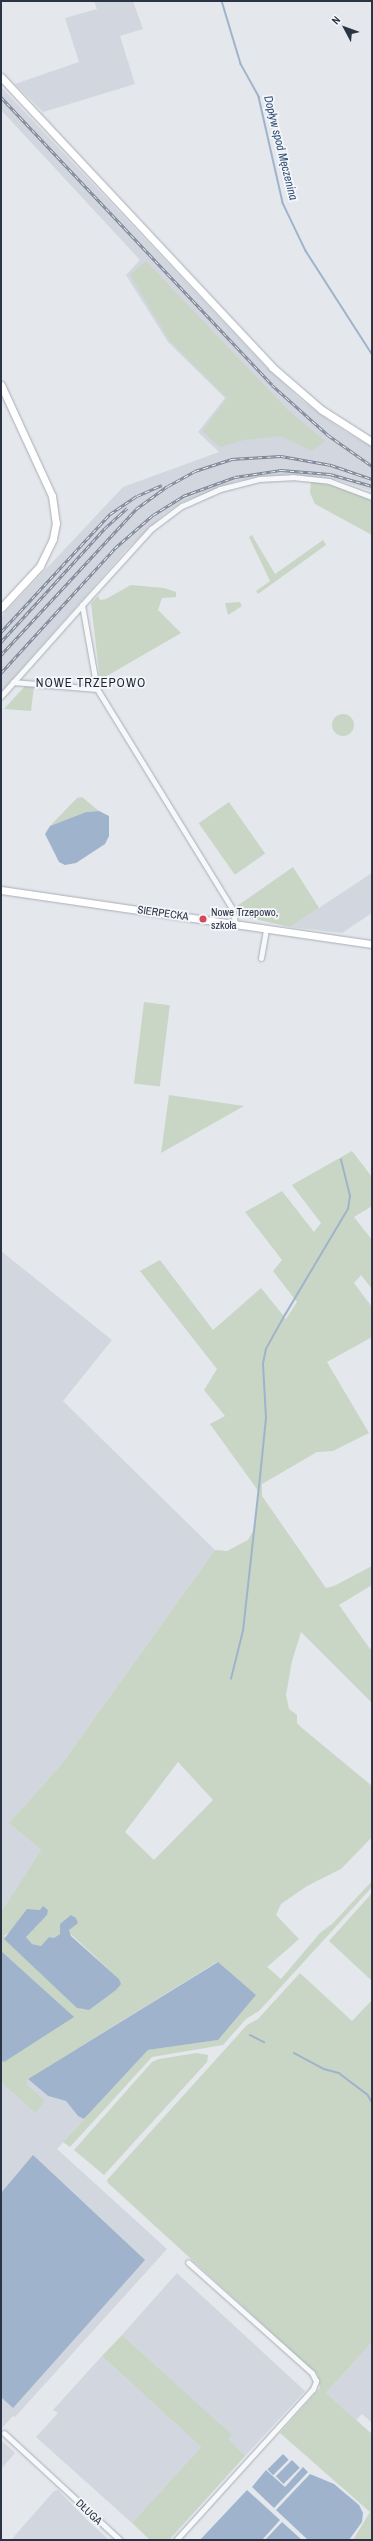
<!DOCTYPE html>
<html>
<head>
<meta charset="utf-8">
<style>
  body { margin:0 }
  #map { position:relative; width:373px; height:2541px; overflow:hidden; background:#e4e7ec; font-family:"Archivo Narrow",sans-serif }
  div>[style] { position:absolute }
  .built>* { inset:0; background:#d2d6de }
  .green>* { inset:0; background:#c9d6c5; transform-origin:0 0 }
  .round { border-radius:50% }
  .water>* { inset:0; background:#9fb4cc; transform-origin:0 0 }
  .stream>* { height:1.5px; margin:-0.75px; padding:0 0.75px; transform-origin:0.75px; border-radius:0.75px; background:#9fb4cc }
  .roads { filter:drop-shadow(0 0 1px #a9aeb7) drop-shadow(0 0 1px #a9aeb7) }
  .street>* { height:5px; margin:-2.5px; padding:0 2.5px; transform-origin:2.5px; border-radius:2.5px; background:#f7f8fa }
  .secondary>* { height:7px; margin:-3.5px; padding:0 3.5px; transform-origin:3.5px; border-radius:3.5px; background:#fff }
  .rail>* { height:3px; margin-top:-1.5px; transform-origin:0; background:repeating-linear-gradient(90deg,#f4f6f9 0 4.5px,#7d8696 0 9px); box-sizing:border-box; border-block:1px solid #7d8696 }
  .dots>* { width:11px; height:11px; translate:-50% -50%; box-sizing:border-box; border:2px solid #f4f6f9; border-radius:50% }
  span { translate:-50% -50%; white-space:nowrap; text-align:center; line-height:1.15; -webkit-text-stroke:3.5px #f4f6f9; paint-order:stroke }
  .street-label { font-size:11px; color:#2b3445 }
  .poi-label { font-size:11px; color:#2b3445 }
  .left { translate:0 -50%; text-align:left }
  .water-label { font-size:12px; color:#34527a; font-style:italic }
  .quarter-label { font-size:13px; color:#1d2536; letter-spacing:1px }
  .frame { position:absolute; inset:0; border:2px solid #2b3445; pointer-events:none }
  .north { position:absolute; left:325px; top:8px; width:40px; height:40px; -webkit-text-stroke:3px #f4f6f9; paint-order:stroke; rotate:311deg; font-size:11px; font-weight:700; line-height:16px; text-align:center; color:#2b3445 }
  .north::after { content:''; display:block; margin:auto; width:14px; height:18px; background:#2b3445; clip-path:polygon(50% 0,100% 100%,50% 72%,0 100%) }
</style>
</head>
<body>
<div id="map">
  <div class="built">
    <div style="clip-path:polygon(94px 1px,133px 1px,143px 29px,120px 36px,135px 84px,43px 112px,15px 84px,79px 62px,65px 18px,97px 9px)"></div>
    <div style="clip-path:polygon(2px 88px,265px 366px,300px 399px,341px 429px,372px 447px,372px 491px,338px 480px,275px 475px,237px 481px,183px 502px,164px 514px,127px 549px,1px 692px,1px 617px,123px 487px,219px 452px,198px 432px,225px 398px,168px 342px,126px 275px,140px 260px,1px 110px)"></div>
    <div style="clip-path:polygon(372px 873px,372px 913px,342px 933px,290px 927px)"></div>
    <div style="clip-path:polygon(1px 1251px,112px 1340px,63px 1401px,215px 1550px,60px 1766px,9px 1823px,41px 1850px,1px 1912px)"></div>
    <div style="clip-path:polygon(28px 2079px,48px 2096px,66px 2101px,78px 2116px,84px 2119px,57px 2149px,167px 2249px,15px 2417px,13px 2416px,1px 2429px,1px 2082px,35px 2113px,27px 2085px)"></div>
    <div style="clip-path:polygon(177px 2273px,305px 2391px,245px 2456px,227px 2439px,231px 2435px,122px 2335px)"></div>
    <div style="clip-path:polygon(372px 2342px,372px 2423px,362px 2414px,356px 2420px,326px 2393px)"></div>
    <div style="clip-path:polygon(102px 2356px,201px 2447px,132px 2523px,36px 2437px,58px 2413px,53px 2410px)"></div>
    <div style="clip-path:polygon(1px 2440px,15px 2453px,1px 2469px)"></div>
    <div style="clip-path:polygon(58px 2490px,88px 2521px,109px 2540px,11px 2540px,54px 2491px)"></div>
  </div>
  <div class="green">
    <div style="clip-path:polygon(146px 261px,288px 410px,325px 441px,312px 451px,280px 436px,244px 440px,220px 447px,202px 431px,227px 398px,169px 340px,130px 275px)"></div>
    <div style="clip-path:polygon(311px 481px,334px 486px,372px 500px,372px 535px,315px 504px,310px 493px)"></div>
    <div style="clip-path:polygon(252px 535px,275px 574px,323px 540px,326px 545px,258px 594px,256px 591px,270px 581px,249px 537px)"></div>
    <div style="clip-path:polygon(131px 585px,164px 588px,176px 592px,176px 597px,162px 598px,158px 610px,181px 633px,100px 680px,91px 603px,98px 596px,100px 600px,106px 599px)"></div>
    <div style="clip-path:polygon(240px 602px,242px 606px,228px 615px,225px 603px)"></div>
    <div style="clip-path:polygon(26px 685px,34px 686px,31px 711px,4px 709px)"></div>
    <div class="round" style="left:332px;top:714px;width:22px;height:22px"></div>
    <div style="clip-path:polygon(82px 797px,99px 811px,86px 812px,50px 826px,77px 798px)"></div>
    <div style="left:229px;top:802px;width:63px;height:37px;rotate:55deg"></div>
    <div style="clip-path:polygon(293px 867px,319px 908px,290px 927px,249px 918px,239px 911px,237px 906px)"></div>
    <div style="left:144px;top:1002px;width:26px;height:82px;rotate:7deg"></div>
    <div style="clip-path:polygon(169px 1095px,244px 1106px,161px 1153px)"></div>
    <div style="clip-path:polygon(evenodd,352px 1151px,372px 1177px,372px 1206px,354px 1217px,372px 1240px,372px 1289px,361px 1275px,354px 1283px,372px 1307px,372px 1337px,327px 1362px,369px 1433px,333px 1451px,317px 1452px,262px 1484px,262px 1496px,326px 1588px,334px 1586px,372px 1566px,372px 1585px,339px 1605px,370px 1649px,372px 1648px,372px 1703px,301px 1632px,292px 1661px,286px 1695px,289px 1709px,297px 1715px,297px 1723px,302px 1728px,372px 1786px,372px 1837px,341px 1869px,307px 1886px,281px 1904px,276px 1915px,299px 1939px,267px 1967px,281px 1979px,320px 1933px,333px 1923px,372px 1881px,372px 1887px,259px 2011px,246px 2019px,223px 2045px,152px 2057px,70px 2147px,63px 2142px,148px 2050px,217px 2040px,217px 1962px,28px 2079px,27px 2085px,45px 2101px,35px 2113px,1px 2082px,1px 1912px,41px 1850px,9px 1823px,60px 1766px,215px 1550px,227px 1551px,248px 1540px,253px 1531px,259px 1492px,210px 1424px,225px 1416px,204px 1390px,217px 1369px,140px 1271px,160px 1260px,213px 1330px,261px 1288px,286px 1319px,297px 1302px,273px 1271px,282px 1260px,245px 1212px,282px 1191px,314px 1232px,321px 1223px,292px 1185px,352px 1151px,178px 1762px,213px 1800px,154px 1860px,125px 1832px,178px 1762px,352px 1151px,40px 1910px,47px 1915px,28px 1933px,26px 1937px,32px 1944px,41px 1946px,49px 1937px,54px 1938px,60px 1934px,60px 1924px,119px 1979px,82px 2010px,4px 1936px,40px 1910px)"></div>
    <div style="clip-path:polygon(372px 1893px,372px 1981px,329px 1941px)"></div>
    <div style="clip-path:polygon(300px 1973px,352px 2021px,372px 2000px,372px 2342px,326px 2393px,372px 2434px,372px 2540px,353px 2540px,370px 2512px,280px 2433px,320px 2388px,318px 2375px,108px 2183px,107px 2180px,247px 2025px,258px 2019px)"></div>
    <div style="clip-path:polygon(197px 2053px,208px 2055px,207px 2062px,104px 2175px,74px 2150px,152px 2062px,159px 2059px)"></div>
    <div style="clip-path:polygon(122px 2335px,232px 2435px,228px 2439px,245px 2456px,169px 2540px,150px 2540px,132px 2523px,201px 2447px,102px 2356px)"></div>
  </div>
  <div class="water">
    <div style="clip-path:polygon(99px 811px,109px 816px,109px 836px,105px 844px,76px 863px,65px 865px,59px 862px,45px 834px,50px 826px,86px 812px)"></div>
    <div style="clip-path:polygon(43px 1906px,48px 1910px,47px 1915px,26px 1937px,32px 1944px,41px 1946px,49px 1937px,54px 1938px,60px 1934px,60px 1924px,71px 1915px,76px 1918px,78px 1923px,69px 1930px,71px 1936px,119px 1979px,121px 1984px,116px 1990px,89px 2010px,77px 2008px,4px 1939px,27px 1909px,40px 1910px)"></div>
    <div style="clip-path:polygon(1px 1951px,74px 2017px,4px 2062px,1px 2060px)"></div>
    <div style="clip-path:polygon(218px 1962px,256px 1995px,218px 2040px,148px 2050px,84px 2119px,78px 2116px,66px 2101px,48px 2096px,28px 2079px)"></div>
    <div style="clip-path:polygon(33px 2155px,145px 2260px,13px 2408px,1px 2397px,1px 2193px)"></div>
    <div style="left:283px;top:2454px;width:8px;height:22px;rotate:45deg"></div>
    <div style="left:292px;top:2460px;width:11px;height:23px;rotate:45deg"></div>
    <div style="clip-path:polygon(303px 2467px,308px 2472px,274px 2508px,252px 2487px,266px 2470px,285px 2487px)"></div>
    <div style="clip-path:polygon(310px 2474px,334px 2484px,359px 2505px,363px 2513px,362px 2522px,349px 2540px,308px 2540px,276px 2510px)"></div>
    <div style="clip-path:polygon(247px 2490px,280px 2520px,262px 2540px,200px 2540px)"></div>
    <div style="clip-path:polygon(282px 2522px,302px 2540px,265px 2540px)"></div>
  </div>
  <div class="stream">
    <div style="left:222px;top:1px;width:66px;rotate:73.2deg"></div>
    <div style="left:241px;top:64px;width:38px;rotate:61deg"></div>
    <div style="left:259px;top:97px;width:109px;rotate:77.2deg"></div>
    <div style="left:283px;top:203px;width:53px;rotate:64.4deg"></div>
    <div style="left:306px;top:251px;width:122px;rotate:57.3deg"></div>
    <div style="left:231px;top:1679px;width:49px;rotate:-76deg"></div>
    <div style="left:243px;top:1631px;width:145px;rotate:-83.7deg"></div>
    <div style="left:259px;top:1487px;width:69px;rotate:-84.2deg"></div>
    <div style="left:266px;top:1418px;width:54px;rotate:-93.2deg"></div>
    <div style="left:263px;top:1364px;width:15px;rotate:-79deg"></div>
    <div style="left:266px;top:1349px;width:39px;rotate:-61deg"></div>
    <div style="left:285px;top:1315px;width:123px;rotate:-59.3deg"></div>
    <div style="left:348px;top:1209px;width:13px;rotate:-81deg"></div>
    <div style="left:350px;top:1196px;width:37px;rotate:-104deg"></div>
    <div style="left:250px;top:2035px;width:16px;rotate:27deg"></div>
    <div style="left:294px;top:2053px;width:34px;rotate:28deg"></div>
    <div style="left:324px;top:2069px;width:16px;rotate:15deg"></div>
    <div style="left:339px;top:2073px;width:36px;rotate:37deg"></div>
    <div style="left:368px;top:2095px;width:8px;rotate:60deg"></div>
  </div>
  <div class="roads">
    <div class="street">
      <div style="left:13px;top:682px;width:84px;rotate:4.8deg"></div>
      <div style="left:1px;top:696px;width:122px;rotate:-48.3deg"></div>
      <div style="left:235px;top:924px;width:14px;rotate:-98deg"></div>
      <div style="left:233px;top:910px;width:259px;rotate:-121.6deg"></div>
      <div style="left:97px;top:689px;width:85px;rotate:-100.1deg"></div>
      <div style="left:82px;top:605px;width:103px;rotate:-47.8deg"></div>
      <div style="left:151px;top:529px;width:39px;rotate:-37deg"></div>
      <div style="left:182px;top:506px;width:42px;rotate:-24.1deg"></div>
      <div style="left:220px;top:489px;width:40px;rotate:-14.4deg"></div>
      <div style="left:259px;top:479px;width:33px;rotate:-3deg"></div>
      <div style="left:292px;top:477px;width:37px;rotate:6deg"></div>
      <div style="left:329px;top:481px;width:46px;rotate:20.4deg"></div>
      <div style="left:261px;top:958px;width:29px;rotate:-80deg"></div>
      <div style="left:4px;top:2433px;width:158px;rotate:42.7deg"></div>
      <div style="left:176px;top:2540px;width:204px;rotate:-47.8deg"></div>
      <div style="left:313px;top:2389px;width:9px;rotate:-69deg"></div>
      <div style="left:316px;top:2381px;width:9px;rotate:-117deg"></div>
      <div style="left:312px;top:2373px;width:166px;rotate:-138.2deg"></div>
    </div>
    <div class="secondary">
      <div style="left:1px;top:77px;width:397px;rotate:46.9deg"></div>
      <div style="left:272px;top:367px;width:66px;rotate:40.7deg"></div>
      <div style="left:322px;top:410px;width:59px;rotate:32.6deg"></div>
      <div style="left:1px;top:385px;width:122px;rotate:65.3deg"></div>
      <div style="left:52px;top:496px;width:27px;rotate:82deg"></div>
      <div style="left:56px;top:523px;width:16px;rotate:101deg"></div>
      <div style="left:53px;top:539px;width:30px;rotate:116deg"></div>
      <div style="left:40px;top:566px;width:57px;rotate:132.9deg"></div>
      <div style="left:1px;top:890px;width:375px;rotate:8.3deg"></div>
    </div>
  </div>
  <div class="rail">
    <div style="left:1px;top:97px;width:395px;rotate:46.7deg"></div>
    <div style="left:272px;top:385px;width:75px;rotate:41.8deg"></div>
    <div style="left:328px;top:435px;width:54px;rotate:35.2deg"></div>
    <div style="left:1px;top:632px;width:161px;rotate:-47.3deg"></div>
    <div style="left:110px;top:514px;width:32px;rotate:-34deg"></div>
    <div style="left:137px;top:496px;width:27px;rotate:-24deg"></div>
    <div style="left:1px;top:642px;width:154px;rotate:-47.6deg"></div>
    <div style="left:105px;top:528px;width:30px;rotate:-42deg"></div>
    <div style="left:1px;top:655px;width:199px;rotate:-47.2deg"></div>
    <div style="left:136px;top:509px;width:39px;rotate:-36deg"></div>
    <div style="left:168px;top:486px;width:31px;rotate:-29deg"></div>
    <div style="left:195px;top:471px;width:38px;rotate:-18deg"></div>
    <div style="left:231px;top:459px;width:50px;rotate:-3.4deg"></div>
    <div style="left:281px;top:456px;width:51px;rotate:10.2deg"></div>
    <div style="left:331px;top:465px;width:43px;rotate:18.9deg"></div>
    <div style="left:1px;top:673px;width:169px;rotate:-47.6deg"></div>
    <div style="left:115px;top:548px;width:50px;rotate:-41deg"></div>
    <div style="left:153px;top:515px;width:36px;rotate:-32deg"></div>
    <div style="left:183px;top:496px;width:55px;rotate:-20.1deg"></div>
    <div style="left:235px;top:477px;width:47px;rotate:-8.7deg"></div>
    <div style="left:281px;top:470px;width:49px;rotate:4.7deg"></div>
    <div style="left:330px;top:474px;width:44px;rotate:15.9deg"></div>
  </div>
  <div class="dots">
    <div style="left:203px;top:919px;background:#d1495b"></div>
  </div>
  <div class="street-label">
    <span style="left:163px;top:913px;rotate:8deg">SIERPECKA</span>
    <span style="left:89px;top:2512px;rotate:43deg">DŁUGA</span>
  </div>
  <div class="poi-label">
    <span class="left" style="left:211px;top:919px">Nowe Trzepowo,<br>szkoła</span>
  </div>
  <div class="water-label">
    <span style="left:280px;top:148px;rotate:76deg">Dopływ spod Męczenina</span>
  </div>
  <div class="quarter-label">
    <span style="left:91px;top:683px">NOWE TRZEPOWO</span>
  </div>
  <div class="frame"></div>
  <div class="north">N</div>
</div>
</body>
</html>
